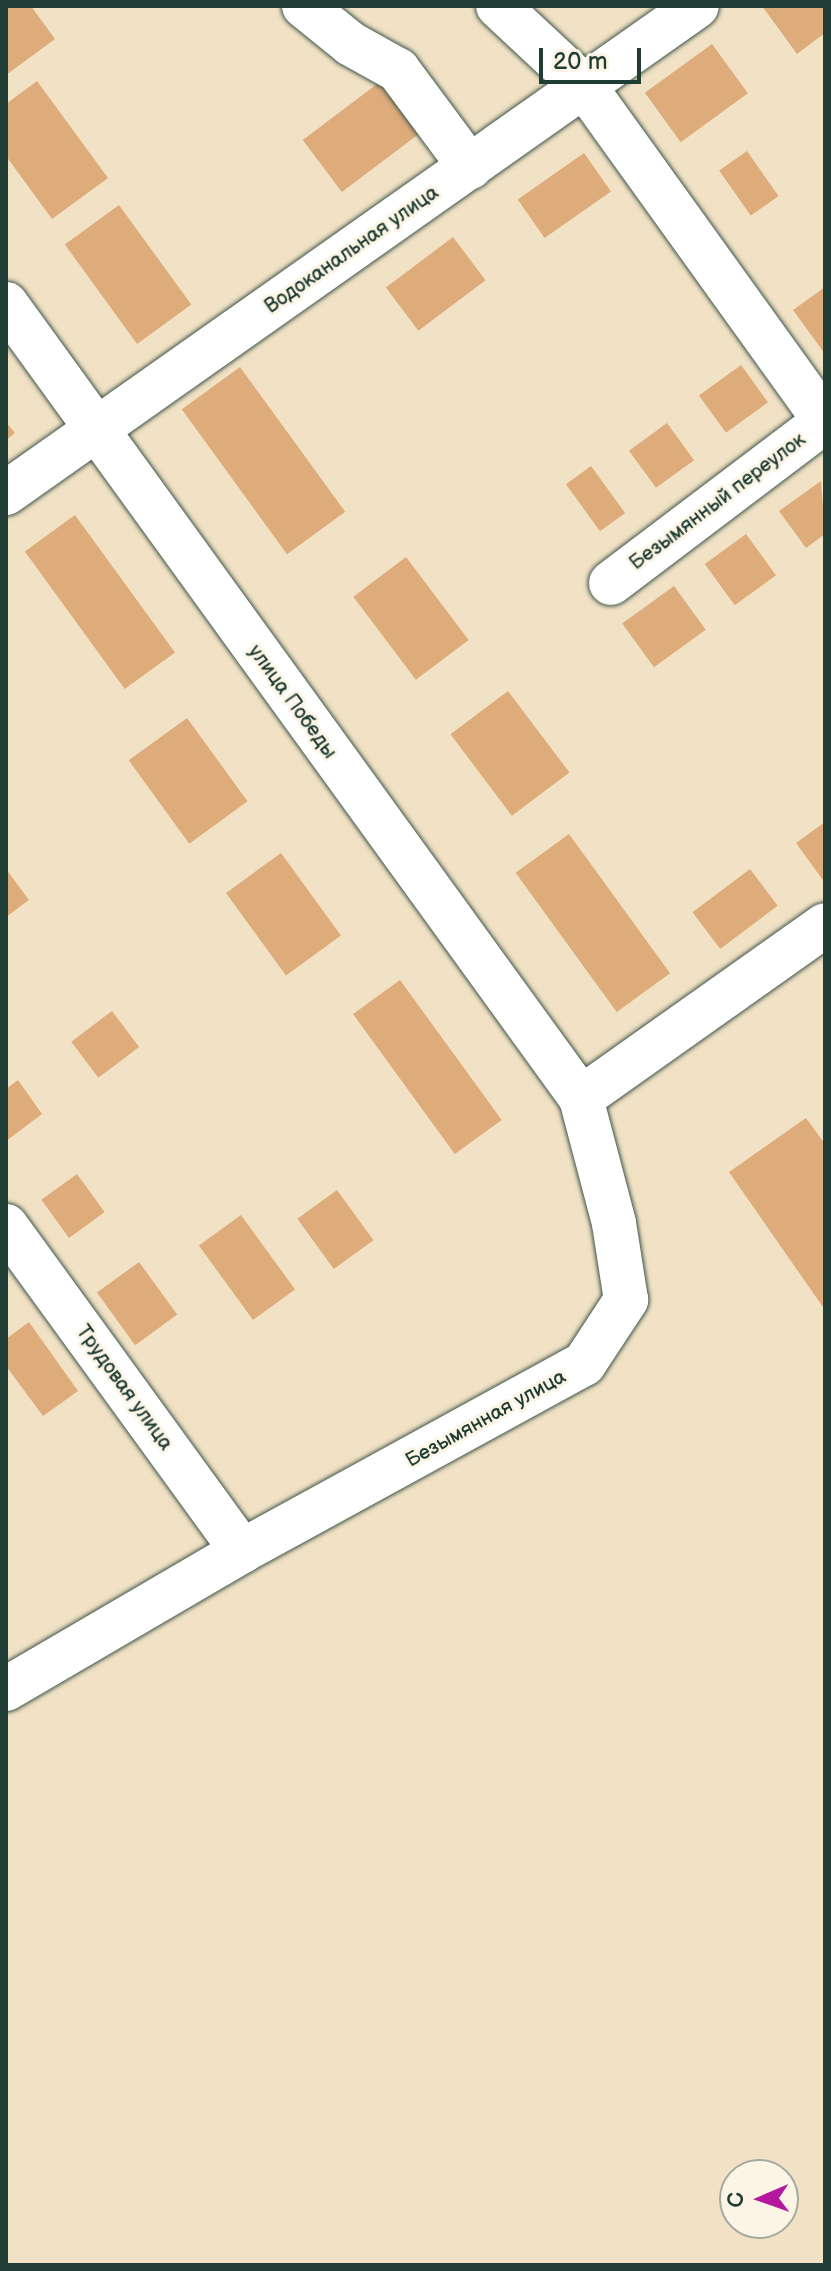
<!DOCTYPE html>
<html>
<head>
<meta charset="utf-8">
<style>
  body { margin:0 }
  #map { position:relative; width:831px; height:2271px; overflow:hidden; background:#f2e2c5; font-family:"Balsamiq Sans",sans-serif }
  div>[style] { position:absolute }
  .building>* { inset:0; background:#deab7b; transform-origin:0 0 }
  .roads { filter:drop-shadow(0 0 2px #3f564a) drop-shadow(0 0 2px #3f564a) }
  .minor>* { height:44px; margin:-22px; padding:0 22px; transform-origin:22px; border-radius:22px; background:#fff }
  span { translate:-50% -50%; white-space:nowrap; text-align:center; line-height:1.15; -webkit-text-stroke:6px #fcf5e5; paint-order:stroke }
  .street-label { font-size:20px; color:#1f3d34 }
  .frame { position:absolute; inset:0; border:8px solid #1f3d34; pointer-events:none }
  .north { position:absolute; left:719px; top:2159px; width:80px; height:80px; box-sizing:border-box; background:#fcf5e5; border:2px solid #a4ab9e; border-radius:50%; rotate:268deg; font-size:22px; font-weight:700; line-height:32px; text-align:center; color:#1f3d34 }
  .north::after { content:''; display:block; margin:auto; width:28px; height:36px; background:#b5179e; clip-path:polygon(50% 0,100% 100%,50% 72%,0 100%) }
  .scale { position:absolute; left:539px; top:48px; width:102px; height:36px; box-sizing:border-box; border:4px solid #1f3d34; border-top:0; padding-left:10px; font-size:24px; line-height:28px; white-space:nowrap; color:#1f3d34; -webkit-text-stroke:6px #fcf5e5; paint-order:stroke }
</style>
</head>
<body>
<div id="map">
  <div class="building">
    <div style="clip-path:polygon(6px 6px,31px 6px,55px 39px,6px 75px)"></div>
    <div style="clip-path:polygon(762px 6px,825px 6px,825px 33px,797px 54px)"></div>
    <div style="left:712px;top:44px;width:61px;height:83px;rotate:54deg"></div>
    <div style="left:385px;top:78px;width:65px;height:103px;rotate:53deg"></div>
    <div style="clip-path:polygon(37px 81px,108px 178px,52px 219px,6px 156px,6px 104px)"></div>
    <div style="left:747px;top:151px;width:55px;height:34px;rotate:55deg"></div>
    <div style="left:584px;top:153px;width:47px;height:81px;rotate:55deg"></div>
    <div style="left:119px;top:205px;width:123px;height:67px;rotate:54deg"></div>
    <div style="left:453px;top:237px;width:54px;height:84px;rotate:53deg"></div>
    <div style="clip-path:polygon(825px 287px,825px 354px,793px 310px)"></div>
    <div style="left:741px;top:365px;width:46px;height:52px;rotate:54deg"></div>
    <div style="left:240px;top:367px;width:179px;height:72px;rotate:54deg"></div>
    <div style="clip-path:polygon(6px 422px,15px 433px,6px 440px)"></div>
    <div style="left:667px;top:423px;width:46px;height:47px;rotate:54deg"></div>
    <div style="left:591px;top:466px;width:58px;height:31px;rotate:54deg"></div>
    <div style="clip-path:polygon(821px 481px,825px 534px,806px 548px,779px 511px)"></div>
    <div style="left:75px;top:515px;width:170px;height:62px;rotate:54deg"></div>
    <div style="left:746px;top:534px;width:51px;height:51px;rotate:54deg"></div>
    <div style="left:406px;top:557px;width:104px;height:66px;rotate:53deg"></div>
    <div style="left:674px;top:586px;width:54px;height:64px;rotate:54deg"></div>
    <div style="left:508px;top:691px;width:102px;height:72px;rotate:53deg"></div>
    <div style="left:187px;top:718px;width:103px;height:72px;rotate:54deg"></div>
    <div style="clip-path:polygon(825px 822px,825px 883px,796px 843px)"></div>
    <div style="left:569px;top:834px;width:172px;height:66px;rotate:54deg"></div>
    <div style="left:281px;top:853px;width:102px;height:68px;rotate:54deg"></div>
    <div style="clip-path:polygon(6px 869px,29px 900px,6px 917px)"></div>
    <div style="left:750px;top:869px;width:46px;height:72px;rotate:53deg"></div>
    <div style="left:400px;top:980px;width:173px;height:58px;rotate:54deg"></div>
    <div style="left:112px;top:1011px;width:45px;height:51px;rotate:53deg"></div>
    <div style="clip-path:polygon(18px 1080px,42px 1114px,6px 1141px,6px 1089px)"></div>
    <div style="clip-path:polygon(806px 1118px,825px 1144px,825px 1310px,729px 1172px)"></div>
    <div style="left:77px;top:1174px;width:47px;height:44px;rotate:54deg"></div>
    <div style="left:337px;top:1190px;width:62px;height:49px;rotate:54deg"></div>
    <div style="left:241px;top:1215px;width:92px;height:52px;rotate:54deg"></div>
    <div style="left:139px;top:1262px;width:65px;height:52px;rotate:54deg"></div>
    <div style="clip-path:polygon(29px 1322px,78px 1391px,43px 1416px,6px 1366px,6px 1339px)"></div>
  </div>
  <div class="roads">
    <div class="minor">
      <div style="left:304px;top:6px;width:60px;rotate:39deg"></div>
      <div style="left:351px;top:44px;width:54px;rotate:29deg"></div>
      <div style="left:398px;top:70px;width:121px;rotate:53.4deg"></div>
      <div style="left:498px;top:6px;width:119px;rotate:43deg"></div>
      <div style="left:585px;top:87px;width:411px;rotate:54.3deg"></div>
      <div style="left:6px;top:304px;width:980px;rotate:54.09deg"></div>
      <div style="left:6px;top:493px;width:845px;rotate:-35.18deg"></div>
      <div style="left:611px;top:583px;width:268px;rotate:-37.1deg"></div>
      <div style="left:6px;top:1226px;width:402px;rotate:54deg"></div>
      <div style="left:6px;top:1689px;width:273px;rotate:-30.3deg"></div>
      <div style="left:242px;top:1551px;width:390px;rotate:-28.7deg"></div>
      <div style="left:584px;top:1364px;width:77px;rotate:-56.7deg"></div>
      <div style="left:626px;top:1300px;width:78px;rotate:-98.9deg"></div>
      <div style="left:614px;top:1223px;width:129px;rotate:-104.8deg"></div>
      <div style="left:581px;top:1098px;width:299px;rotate:-35.3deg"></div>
    </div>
  </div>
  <div class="street-label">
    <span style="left:352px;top:250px;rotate:-35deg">Водоканальная улица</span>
    <span style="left:718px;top:502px;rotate:-37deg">Безымянный переулок</span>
    <span style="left:292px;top:702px;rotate:54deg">улица Победы</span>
    <span style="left:124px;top:1388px;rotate:54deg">Трудовая улица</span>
    <span style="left:486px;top:1419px;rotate:-29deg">Безымянная улица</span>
  </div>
  <div class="frame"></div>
  <div class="north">С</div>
  <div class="scale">20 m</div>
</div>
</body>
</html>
